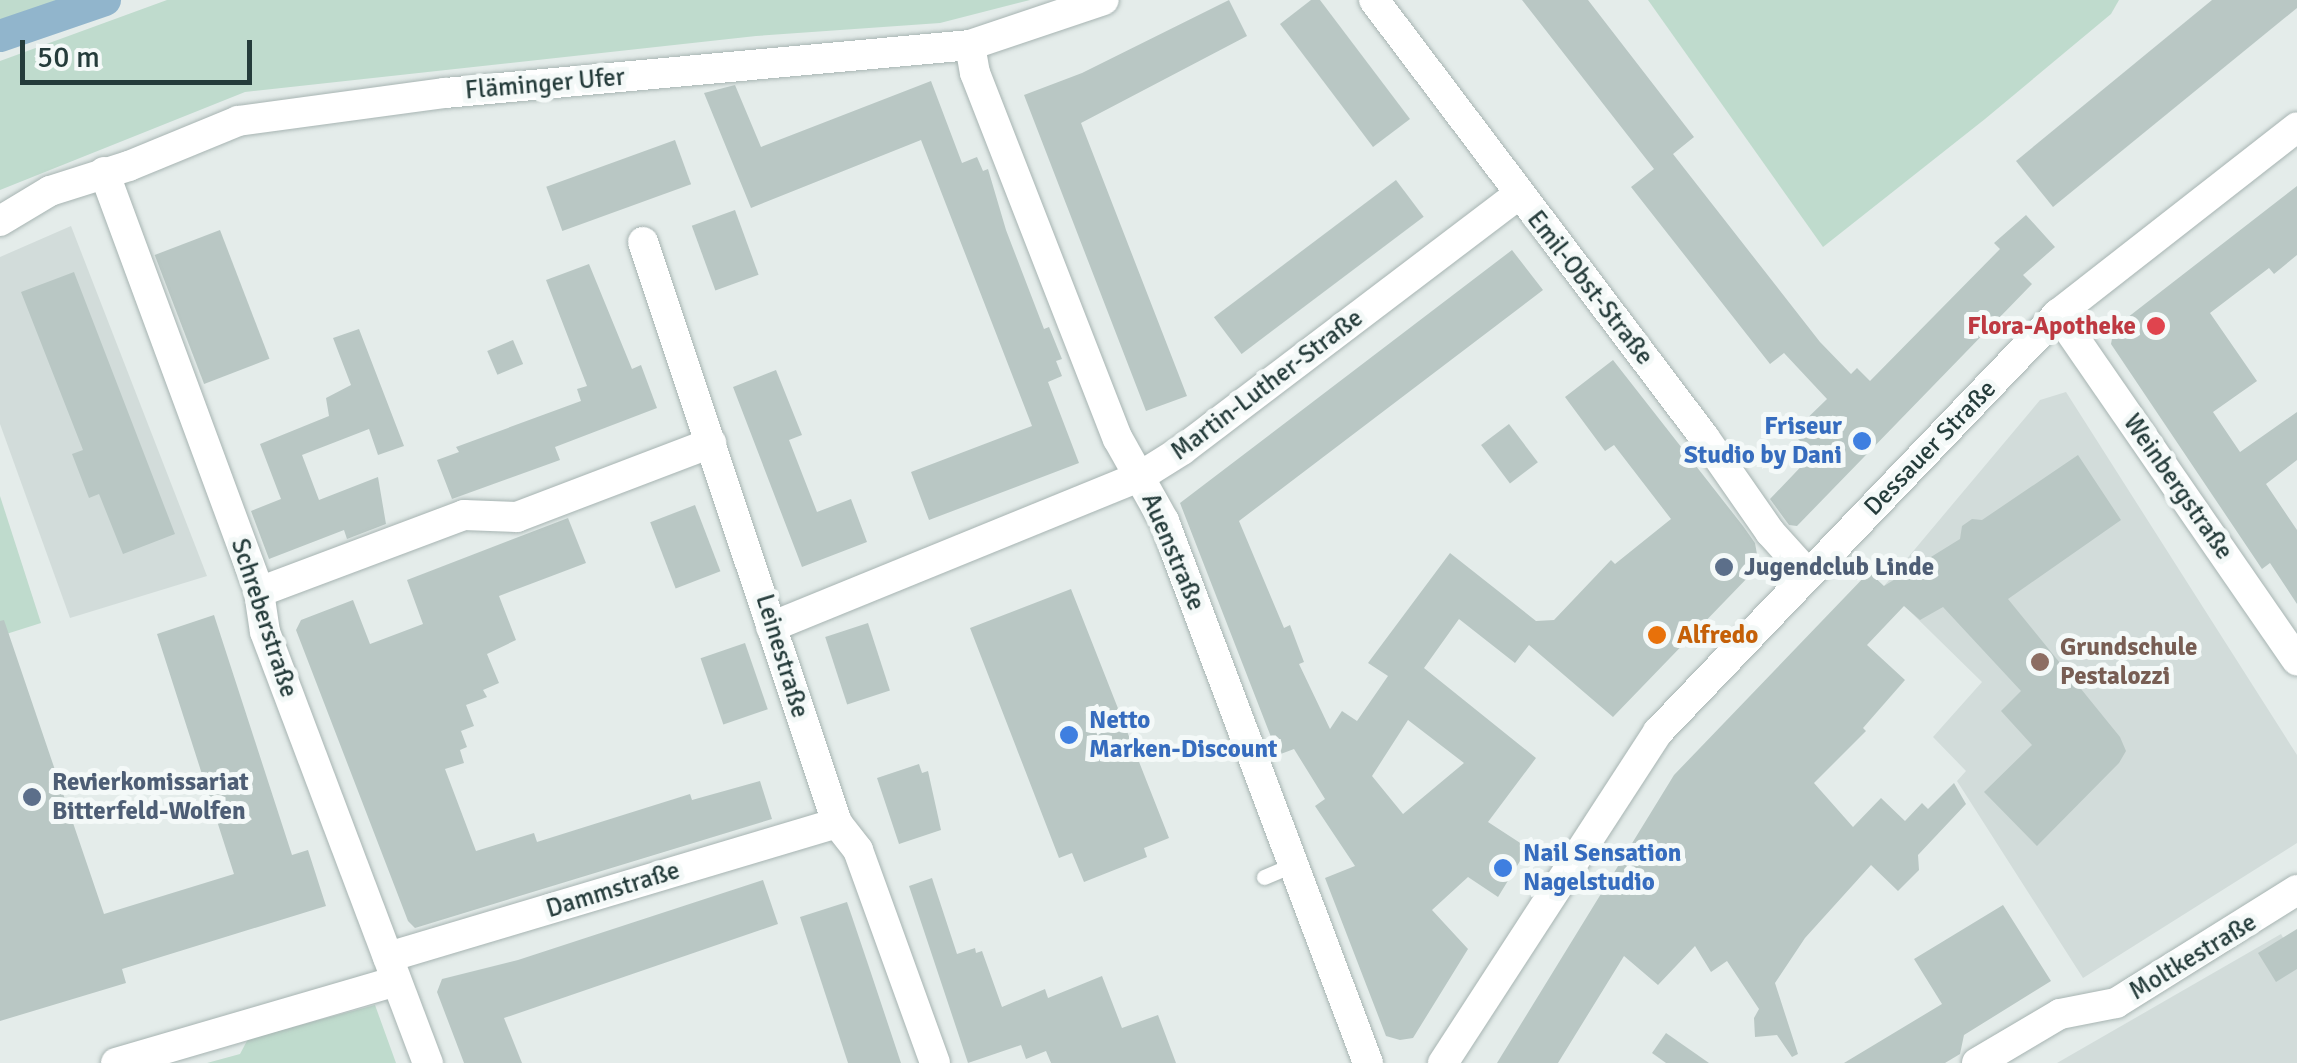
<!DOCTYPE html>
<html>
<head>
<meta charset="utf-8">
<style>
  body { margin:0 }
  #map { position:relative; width:2297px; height:1063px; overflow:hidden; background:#e4ecea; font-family:Signika,sans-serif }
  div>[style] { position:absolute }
  .built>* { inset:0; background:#d2dcda }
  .green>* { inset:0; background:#bfdbcd }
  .canal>* { height:32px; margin:-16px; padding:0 16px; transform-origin:16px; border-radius:16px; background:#91b5cc }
  .building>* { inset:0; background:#b9c7c4; transform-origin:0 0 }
  .roads { filter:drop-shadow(0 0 2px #a7b4b2) drop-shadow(0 0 2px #a7b4b2) }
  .lane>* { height:15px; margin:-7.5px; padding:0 7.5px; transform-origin:7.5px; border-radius:7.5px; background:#fff }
  .street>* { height:30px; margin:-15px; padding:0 15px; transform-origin:15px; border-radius:15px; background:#fff }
  .secondary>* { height:30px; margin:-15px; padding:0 15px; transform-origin:15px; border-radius:15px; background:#fff }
  .dots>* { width:28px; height:28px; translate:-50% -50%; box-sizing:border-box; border:5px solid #f4f9f8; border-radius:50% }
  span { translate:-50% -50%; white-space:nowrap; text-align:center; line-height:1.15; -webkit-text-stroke:10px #f4f9f8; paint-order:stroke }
  .street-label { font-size:25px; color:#253c3b }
  .health-label { font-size:25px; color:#be3a42; font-weight:700 }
  .right { translate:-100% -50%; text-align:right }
  .shop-label { font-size:25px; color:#366cbe; font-weight:700 }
  .left { translate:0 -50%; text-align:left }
  .service-label { font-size:25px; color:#4e5e75; font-weight:700 }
  .food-label { font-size:25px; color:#c56008; font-weight:700 }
  .education-label { font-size:25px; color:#785e54; font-weight:700 }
  .scale { position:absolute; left:20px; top:40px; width:232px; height:45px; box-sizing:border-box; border:5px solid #253c3b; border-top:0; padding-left:12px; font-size:30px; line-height:35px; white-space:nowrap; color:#253c3b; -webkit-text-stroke:8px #f4f9f8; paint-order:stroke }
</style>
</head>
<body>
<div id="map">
  <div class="built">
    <div style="clip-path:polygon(71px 226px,207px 576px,70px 618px,0 424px,0 257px)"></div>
    <div style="clip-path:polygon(2066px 392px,2297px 755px,2297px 843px,2083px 978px,1957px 781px,1966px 771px,1933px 737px,1982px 682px,1884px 586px,2040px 400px)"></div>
    <div style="clip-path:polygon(2281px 934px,2297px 963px,2297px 1063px,2057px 1063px)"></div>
  </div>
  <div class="green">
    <div style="clip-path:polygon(0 0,105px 0,0 37px)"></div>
    <div style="clip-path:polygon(167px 0,1030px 0,940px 23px,756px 36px,245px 92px,0 190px,0 61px)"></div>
    <div style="clip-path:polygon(1648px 0,2119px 0,2111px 14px,1985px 119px,1823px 247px)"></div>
    <div style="clip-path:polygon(0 496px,41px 623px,0 636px)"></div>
    <div style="clip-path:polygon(375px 1005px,396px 1063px,207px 1063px,240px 1054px,248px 1039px)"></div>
  </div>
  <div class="canal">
    <div style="left:0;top:36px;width:111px;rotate:-18.9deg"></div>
  </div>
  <div class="building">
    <div style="clip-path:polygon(1229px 0,1247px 36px,1081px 123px,1187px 396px,1146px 411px,1024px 95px,1082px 73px)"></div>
    <div style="clip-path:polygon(1311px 0,1320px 0,1410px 119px,1373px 147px,1280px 24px)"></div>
    <div style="clip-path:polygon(1522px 0,1588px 0,1694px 137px,1673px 154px,1820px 342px,1851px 374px,1857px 368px,1870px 381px,2000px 249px,1994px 243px,2026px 215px,2055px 247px,2023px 275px,2032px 284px,1797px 526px,1789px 525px,1770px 499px,1813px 454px,1792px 433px,1827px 399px,1784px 353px,1770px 364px,1631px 187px,1654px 169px)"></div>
    <div style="clip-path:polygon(2212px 0,2297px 0,2297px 8px,2053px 207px,2016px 161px)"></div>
    <div style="clip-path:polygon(931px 81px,962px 163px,977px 157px,983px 171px,988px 169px,1006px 230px,1044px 329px,1049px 327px,1062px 359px,1056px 361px,1062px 376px,1048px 382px,1079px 463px,929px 520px,911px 472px,1032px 426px,921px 140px,751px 208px,704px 93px,735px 85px,761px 147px)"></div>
    <div style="left:675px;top:140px;width:47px;height:137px;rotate:70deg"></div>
    <div style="left:1396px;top:180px;width:46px;height:228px;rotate:53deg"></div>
    <div style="clip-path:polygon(2297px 186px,2297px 255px,2274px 274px,2269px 268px,2210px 313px,2257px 381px,2213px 412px,2240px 452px,2297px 412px,2297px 460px,2266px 484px,2297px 530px,2297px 604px,2270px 563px,2262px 569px,2111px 344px,2114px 328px)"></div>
    <div style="left:735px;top:210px;width:69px;height:46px;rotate:70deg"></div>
    <div style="left:220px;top:230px;width:138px;height:70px;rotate:69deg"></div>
    <div style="clip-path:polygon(evenodd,1512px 250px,1543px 290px,1239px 521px,1284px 628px,1290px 625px,1304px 662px,1299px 664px,1330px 729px,1342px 711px,1357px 721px,1388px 676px,1368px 663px,1450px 553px,1536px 621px,1554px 620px,1611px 560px,1615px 564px,1671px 519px,1614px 445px,1605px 451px,1565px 397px,1613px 360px,1743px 526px,1755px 543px,1758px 560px,1753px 572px,1613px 717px,1529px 645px,1515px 663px,1459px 619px,1424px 668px,1536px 758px,1488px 822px,1528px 848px,1498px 897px,1468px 877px,1432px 910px,1468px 949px,1413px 1038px,1400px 1040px,1386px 1036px,1325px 878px,1355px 866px,1315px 806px,1325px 799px,1294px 749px,1278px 755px,1180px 503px,1512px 250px,1408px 720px,1464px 763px,1403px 814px,1372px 776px,1408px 720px)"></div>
    <div style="clip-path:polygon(589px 264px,632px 369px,641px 365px,657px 408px,555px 447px,560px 460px,452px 499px,437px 460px,459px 452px,456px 447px,581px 401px,577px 389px,587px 386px,546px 280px)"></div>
    <div style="clip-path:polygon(74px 272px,175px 534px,123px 554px,99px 494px,89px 498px,72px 454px,83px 450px,21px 292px)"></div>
    <div style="clip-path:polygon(359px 329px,404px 446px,378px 455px,369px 429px,302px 455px,319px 500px,378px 477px,386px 524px,347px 539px,344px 530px,269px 559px,251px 511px,281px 499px,260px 444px,329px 416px,326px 398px,351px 385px,333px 338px)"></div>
    <div style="left:513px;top:340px;width:26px;height:28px;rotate:67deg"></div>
    <div style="clip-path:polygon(776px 370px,802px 435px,789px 440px,817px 512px,851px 499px,867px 542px,802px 567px,733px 387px)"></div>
    <div style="left:1509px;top:424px;width:48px;height:35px;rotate:53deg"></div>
    <div style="clip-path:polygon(2078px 455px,2121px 520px,2008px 599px,2120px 737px,2126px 751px,2119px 763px,2037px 846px,1984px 792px,2032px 745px,2001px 711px,2021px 691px,1943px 607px,1920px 620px,1904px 606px,1867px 645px,1905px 680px,1863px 728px,1866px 731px,1814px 783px,1853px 827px,1881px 798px,1905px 821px,1922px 803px,1928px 809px,1954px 783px,1966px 804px,1918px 855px,1919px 870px,1898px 891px,1871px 865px,1805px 938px,1775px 983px,1798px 1054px,1792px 1057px,1777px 1035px,1755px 1037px,1754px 1018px,1759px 1009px,1727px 961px,1711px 972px,1695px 946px,1658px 985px,1624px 956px,1558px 1063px,1497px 1063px,1674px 775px,1869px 572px,1884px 586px,1960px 539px,1962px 526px,1972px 519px,1982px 520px)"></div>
    <div style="left:695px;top:505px;width:71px;height:48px;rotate:69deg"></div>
    <div style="clip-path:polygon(568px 518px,586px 563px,499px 596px,516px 640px,487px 654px,499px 683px,483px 690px,487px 697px,466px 705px,474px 726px,461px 731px,467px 747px,460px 750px,464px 763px,445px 769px,476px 851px,534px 833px,537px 842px,690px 794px,692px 800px,760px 781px,772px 819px,415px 928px,408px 921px,296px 630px,301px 620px,353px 600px,370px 644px,423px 624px,407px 580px)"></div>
    <div style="clip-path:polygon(1071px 589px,1169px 838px,1144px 848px,1147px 857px,1084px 882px,1072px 853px,1059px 858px,970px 628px)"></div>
    <div style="clip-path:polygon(214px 615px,292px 855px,308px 850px,326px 906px,122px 969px,126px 983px,0 1021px,0 621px,4px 620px,104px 914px,234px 874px,157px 634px)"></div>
    <div style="left:868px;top:623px;width:71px;height:45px;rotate:72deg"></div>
    <div style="left:745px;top:643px;width:70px;height:47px;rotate:71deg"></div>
    <div style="clip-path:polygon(919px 764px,922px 773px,928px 771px,941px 830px,899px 844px,877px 778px)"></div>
    <div style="clip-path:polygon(932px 878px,957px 954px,975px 948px,976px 953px,982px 951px,1002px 1007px,1045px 989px,1048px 998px,1102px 976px,1122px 1028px,1158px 1015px,1176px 1063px,1051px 1063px,1046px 1051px,1026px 1059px,1021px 1045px,968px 1063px,909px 886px)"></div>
    <div style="clip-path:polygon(763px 880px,778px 924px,504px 1018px,522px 1063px,464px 1063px,437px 992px,442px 979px,518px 960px)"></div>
    <div style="clip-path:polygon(847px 902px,871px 973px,901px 1063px,848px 1063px,800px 917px)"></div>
    <div style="clip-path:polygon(2003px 905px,2051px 981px,1964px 1035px,1960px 1054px,1945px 1063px,1844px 1063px,1942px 1004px,1914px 959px)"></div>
    <div style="clip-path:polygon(2297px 929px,2297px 969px,2276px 982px,2258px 953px)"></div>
    <div style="clip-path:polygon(1666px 1033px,1709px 1063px,1666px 1063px,1652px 1053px)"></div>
  </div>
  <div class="roads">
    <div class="lane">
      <div style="left:1264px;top:877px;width:34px;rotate:-23deg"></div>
    </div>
    <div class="street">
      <div style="left:1374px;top:0;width:548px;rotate:52.94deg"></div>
      <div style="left:1704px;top:437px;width:116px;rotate:55.2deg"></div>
      <div style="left:1770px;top:532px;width:57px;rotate:47.9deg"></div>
      <div style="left:970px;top:45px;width:28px;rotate:80deg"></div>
      <div style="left:975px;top:73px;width:393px;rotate:68.7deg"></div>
      <div style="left:1118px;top:439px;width:94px;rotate:60.7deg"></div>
      <div style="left:1164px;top:521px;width:579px;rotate:69.37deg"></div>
      <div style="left:104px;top:172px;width:448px;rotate:69.7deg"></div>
      <div style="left:259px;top:592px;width:40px;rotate:81.5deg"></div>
      <div style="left:265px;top:632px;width:461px;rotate:69.3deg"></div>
      <div style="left:0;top:221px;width:58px;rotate:-31deg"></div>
      <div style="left:50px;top:191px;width:83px;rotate:-17.6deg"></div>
      <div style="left:129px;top:166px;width:118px;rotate:-22.4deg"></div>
      <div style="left:238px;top:121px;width:209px;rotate:-7.7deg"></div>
      <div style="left:445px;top:93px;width:527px;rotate:-5.22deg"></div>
      <div style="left:970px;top:45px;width:141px;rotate:-18.6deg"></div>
      <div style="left:643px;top:242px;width:613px;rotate:71.54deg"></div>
      <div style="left:837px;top:823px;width:34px;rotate:52deg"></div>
      <div style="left:858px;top:850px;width:226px;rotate:70.1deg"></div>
      <div style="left:2058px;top:314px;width:421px;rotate:55.4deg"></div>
      <div style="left:259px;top:592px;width:219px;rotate:-20.6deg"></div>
      <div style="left:464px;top:515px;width:53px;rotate:2.2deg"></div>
      <div style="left:517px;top:517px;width:208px;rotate:-20.9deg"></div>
      <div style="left:771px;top:627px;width:397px;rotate:-22.2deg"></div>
      <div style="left:1139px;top:477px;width:51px;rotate:-32.1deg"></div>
      <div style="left:1182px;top:450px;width:422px;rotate:-37.2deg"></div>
      <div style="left:388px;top:957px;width:469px;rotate:-16.6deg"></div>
      <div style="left:116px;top:1063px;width:292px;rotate:-16.3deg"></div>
      <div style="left:1977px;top:1063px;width:96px;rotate:-30.6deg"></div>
      <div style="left:2060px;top:1014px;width:57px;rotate:-11.1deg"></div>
      <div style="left:2116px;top:1003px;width:213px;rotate:-32deg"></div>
    </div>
    <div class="secondary">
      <div style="left:1443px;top:1063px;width:395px;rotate:-57deg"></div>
      <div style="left:1658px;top:732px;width:579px;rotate:-46.26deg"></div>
      <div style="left:2058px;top:314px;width:303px;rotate:-38deg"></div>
    </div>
  </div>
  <div class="dots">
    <div style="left:2156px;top:326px;background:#e0444e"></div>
    <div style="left:1862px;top:441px;background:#3f7fe0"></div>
    <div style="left:1724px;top:567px;background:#5c6f8a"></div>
    <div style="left:1657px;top:635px;background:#e8710a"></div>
    <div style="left:2040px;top:662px;background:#8d6e63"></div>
    <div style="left:1069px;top:735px;background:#3f7fe0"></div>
    <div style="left:32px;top:797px;background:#5c6f8a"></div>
    <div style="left:1503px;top:868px;background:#3f7fe0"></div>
  </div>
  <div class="street-label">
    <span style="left:545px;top:84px;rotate:-5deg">Fläminger Ufer</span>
    <span style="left:1590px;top:288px;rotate:52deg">Emil-Obst-Straße</span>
    <span style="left:1267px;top:385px;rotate:-37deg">Martin-Luther-Straße</span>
    <span style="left:1930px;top:448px;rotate:-46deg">Dessauer Straße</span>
    <span style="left:2178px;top:487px;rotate:55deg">Weinbergstraße</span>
    <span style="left:1173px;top:552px;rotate:67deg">Auenstraße</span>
    <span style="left:264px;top:618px;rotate:72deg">Schreberstraße</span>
    <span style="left:782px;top:656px;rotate:73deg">Leinestraße</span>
    <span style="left:613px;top:890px;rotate:-17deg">Dammstraße</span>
    <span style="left:2193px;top:957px;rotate:-31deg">Moltkestraße</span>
  </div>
  <div class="health-label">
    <span class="right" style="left:2136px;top:326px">Flora-Apotheke</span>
  </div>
  <div class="shop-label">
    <span class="right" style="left:1842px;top:441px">Friseur<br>Studio by Dani</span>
    <span class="left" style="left:1089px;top:735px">Netto<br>Marken-Discount</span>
    <span class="left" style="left:1523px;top:868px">Nail Sensation<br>Nagelstudio</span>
  </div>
  <div class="service-label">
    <span class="left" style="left:1744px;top:567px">Jugendclub Linde</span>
    <span class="left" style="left:52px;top:797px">Revierkomissariat<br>Bitterfeld-Wolfen</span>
  </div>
  <div class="food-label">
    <span class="left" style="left:1677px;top:635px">Alfredo</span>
  </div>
  <div class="education-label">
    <span class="left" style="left:2060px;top:662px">Grundschule<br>Pestalozzi</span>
  </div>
  <div class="scale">50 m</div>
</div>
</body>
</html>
